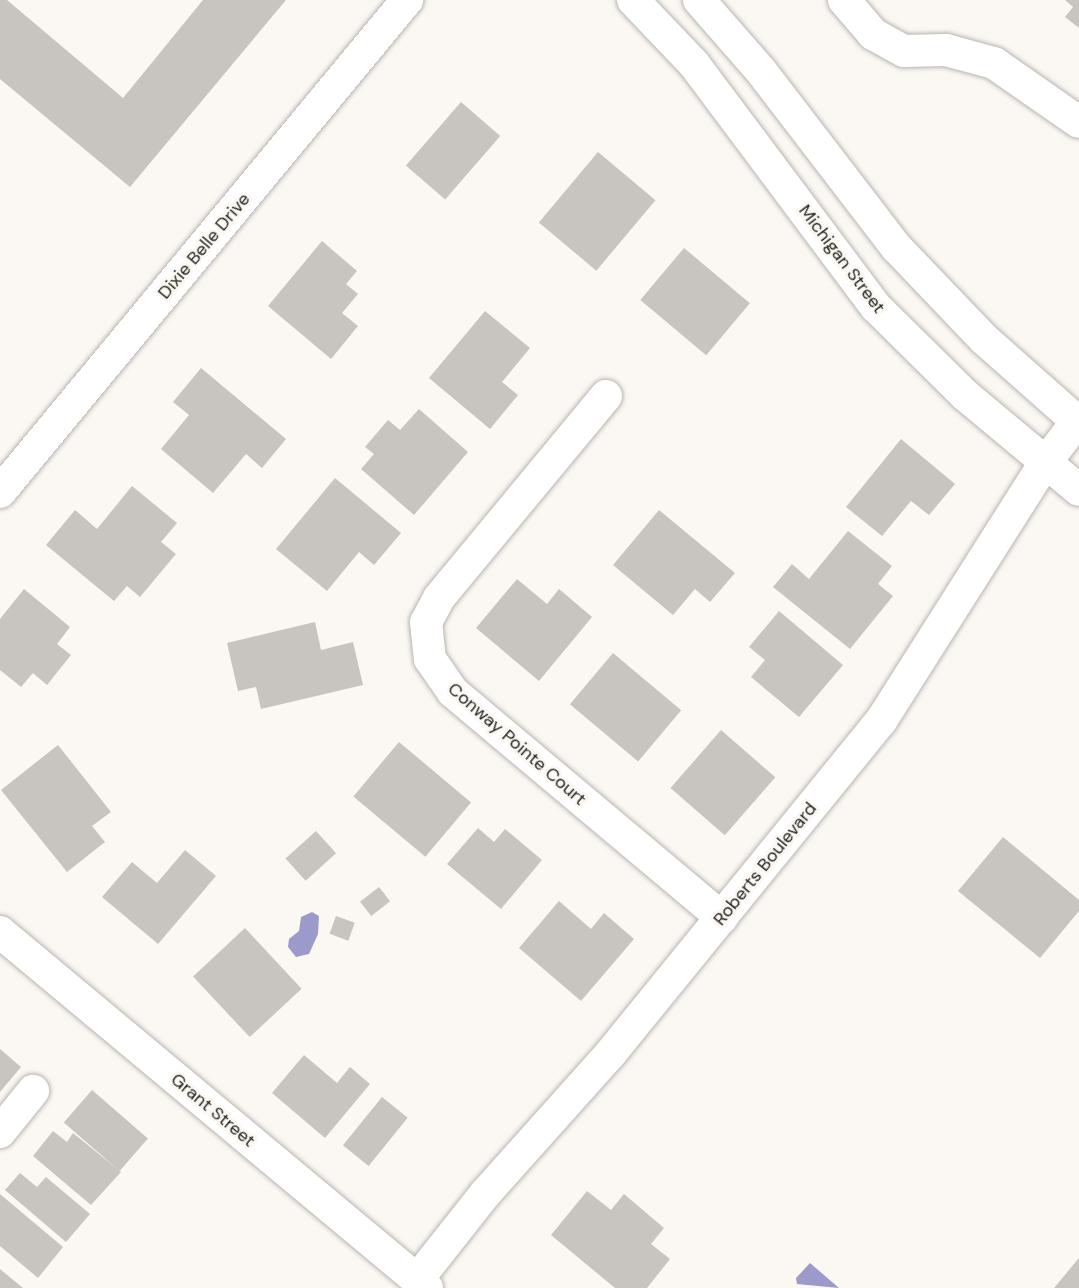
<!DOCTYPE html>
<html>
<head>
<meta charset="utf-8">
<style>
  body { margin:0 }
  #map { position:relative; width:1079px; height:1288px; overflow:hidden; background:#fbf7f2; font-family:"DM Sans",sans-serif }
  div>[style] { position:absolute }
  .water>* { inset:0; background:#9c9acb }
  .building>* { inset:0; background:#c8c4bf; transform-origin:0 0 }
  .roads { filter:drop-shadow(0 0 2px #b9b5b1) drop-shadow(0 0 2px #b9b5b1) }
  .minor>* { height:32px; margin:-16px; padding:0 16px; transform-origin:16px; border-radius:16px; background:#fff }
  span { translate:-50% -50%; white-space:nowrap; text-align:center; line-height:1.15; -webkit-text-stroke:6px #fbf7f2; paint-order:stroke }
  .street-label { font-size:18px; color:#262523 }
</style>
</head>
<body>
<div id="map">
  <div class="water">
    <div style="clip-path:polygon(312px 912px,319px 916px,318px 934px,309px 954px,296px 957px,288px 947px,289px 939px,299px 931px,301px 917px)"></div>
    <div style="clip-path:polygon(810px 1263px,839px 1288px,797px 1284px,796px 1278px)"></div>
  </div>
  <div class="building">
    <div style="clip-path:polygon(0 0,7px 0,123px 98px,203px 0,286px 0,130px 187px,0 79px)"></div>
    <div style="clip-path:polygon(1065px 0,1079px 0,1079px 28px,1065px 17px,1073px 7px)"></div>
    <div style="left:461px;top:102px;width:52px;height:84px;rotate:41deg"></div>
    <div style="left:598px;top:152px;width:75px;height:92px;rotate:40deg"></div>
    <div style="clip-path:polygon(322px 241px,357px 271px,346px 284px,358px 294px,342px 313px,358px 326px,331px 359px,268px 306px)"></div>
    <div style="left:684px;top:248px;width:86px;height:68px;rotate:40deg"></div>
    <div style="clip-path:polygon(485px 311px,530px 348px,502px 382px,518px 395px,490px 429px,429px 378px)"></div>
    <div style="clip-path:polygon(201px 368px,286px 439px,262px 468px,246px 454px,213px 493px,161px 449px,189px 415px,173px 402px)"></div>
    <div style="clip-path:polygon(419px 409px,468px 452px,414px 515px,361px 469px,374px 454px,365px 447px,388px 420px,400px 430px)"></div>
    <div style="clip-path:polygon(901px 439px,955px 484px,929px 515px,911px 501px,882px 536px,846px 507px)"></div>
    <div style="clip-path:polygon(335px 478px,401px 533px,374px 565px,359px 552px,327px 591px,276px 549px)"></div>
    <div style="clip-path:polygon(132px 486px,177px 523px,161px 542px,176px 554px,140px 597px,127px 586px,114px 601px,46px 545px,75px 510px,97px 529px)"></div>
    <div style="clip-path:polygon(659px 510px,735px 573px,710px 602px,695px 589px,673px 615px,613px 565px)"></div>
    <div style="clip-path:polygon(848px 531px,892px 566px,878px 584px,893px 596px,850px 649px,773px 587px,792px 564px,809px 579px)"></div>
    <div style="clip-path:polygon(517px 579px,547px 604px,559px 589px,592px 617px,539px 681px,476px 628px)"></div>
    <div style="clip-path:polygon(24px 589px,70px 627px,57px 644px,71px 655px,47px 685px,33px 673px,21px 687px,0 670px,0 619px)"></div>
    <div style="clip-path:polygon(779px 611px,843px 665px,799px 717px,751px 677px,765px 660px,749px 647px)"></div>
    <div style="clip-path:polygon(315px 622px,321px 650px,353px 642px,363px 685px,261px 709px,256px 687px,238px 691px,227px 643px)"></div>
    <div style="left:613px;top:653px;width:89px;height:67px;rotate:40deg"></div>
    <div style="left:721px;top:730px;width:72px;height:77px;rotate:41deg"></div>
    <div style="left:399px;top:742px;width:94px;height:71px;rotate:40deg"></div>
    <div style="clip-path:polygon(58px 745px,111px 812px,92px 826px,105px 842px,67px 872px,1px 790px)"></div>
    <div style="clip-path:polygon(478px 828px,494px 842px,505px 829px,542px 860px,501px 909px,447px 864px)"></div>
    <div style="left:316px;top:831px;width:30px;height:41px;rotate:48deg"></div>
    <div style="clip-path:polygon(1003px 837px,1079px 900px,1079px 911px,1040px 958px,958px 891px)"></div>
    <div style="clip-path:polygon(185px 850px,216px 876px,158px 944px,102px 897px,132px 862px,157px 883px)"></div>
    <div style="left:379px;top:887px;width:18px;height:24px;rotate:52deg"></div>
    <div style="clip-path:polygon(559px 901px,591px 929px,604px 913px,634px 939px,581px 1001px,519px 948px)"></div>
    <div style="left:336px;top:916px;width:20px;height:19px;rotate:20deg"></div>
    <div style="left:245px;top:928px;width:83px;height:71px;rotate:47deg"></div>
    <div style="clip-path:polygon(0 1049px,21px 1067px,0 1092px)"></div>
    <div style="clip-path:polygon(304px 1055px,337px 1083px,350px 1067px,370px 1084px,325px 1138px,272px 1093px)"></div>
    <div style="left:92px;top:1090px;width:74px;height:43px;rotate:41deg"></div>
    <div style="left:382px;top:1097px;width:33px;height:62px;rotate:39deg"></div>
    <div style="clip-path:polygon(53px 1131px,67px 1142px,73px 1133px,121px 1172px,91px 1205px,33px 1156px)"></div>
    <div style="clip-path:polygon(20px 1173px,37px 1187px,46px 1177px,90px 1214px,66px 1242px,5px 1190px)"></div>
    <div style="clip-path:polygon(587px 1191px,611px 1210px,624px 1194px,664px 1228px,651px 1244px,670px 1259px,647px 1288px,615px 1288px,551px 1235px)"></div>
    <div style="clip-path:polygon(0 1194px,63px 1247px,38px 1278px,0 1246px)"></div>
    <div style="clip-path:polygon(1079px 1258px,1079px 1288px,1054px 1288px)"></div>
    <div style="clip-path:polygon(0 1269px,23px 1288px,0 1288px)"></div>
  </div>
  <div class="roads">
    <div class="minor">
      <div style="left:633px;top:0;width:88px;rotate:46.4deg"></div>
      <div style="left:694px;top:64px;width:304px;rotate:53.2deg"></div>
      <div style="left:876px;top:307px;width:125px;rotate:44.7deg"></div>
      <div style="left:965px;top:395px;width:148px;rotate:39.8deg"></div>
      <div style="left:699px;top:0;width:94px;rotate:48.9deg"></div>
      <div style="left:761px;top:71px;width:223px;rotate:52.5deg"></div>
      <div style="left:897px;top:248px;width:126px;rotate:46.3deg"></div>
      <div style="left:984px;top:339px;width:127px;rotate:41.5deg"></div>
      <div style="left:844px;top:0;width:45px;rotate:49.5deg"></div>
      <div style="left:873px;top:34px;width:35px;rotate:29deg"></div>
      <div style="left:904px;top:51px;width:42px;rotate:-1.4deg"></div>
      <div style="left:946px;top:50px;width:50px;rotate:15.2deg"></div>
      <div style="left:994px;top:63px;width:103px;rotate:34.8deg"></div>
      <div style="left:606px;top:396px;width:262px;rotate:129.6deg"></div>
      <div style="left:439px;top:598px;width:27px;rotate:118deg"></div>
      <div style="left:426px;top:622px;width:37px;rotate:84deg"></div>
      <div style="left:430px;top:659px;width:40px;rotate:55.1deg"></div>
      <div style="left:453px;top:692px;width:351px;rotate:40deg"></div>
      <div style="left:0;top:492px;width:639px;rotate:-50.4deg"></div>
      <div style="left:0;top:932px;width:556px;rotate:39.82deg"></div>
      <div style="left:0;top:1132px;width:53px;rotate:-51.2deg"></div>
      <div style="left:417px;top:1280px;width:110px;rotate:-51.7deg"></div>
      <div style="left:485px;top:1194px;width:189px;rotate:-48.2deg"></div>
      <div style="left:611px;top:1053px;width:428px;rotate:-50.9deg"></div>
      <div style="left:881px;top:721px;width:306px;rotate:-57.6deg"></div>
      <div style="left:1045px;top:463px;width:56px;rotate:-52.3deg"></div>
    </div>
  </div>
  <div class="street-label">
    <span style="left:204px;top:246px;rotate:-50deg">Dixie Belle Drive</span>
    <span style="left:842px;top:259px;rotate:53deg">Michigan Street</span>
    <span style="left:517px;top:744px;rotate:41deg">Conway Pointe Court</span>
    <span style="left:765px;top:864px;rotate:-51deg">Roberts Boulevard</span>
    <span style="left:213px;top:1110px;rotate:40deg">Grant Street</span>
  </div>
</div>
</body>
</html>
